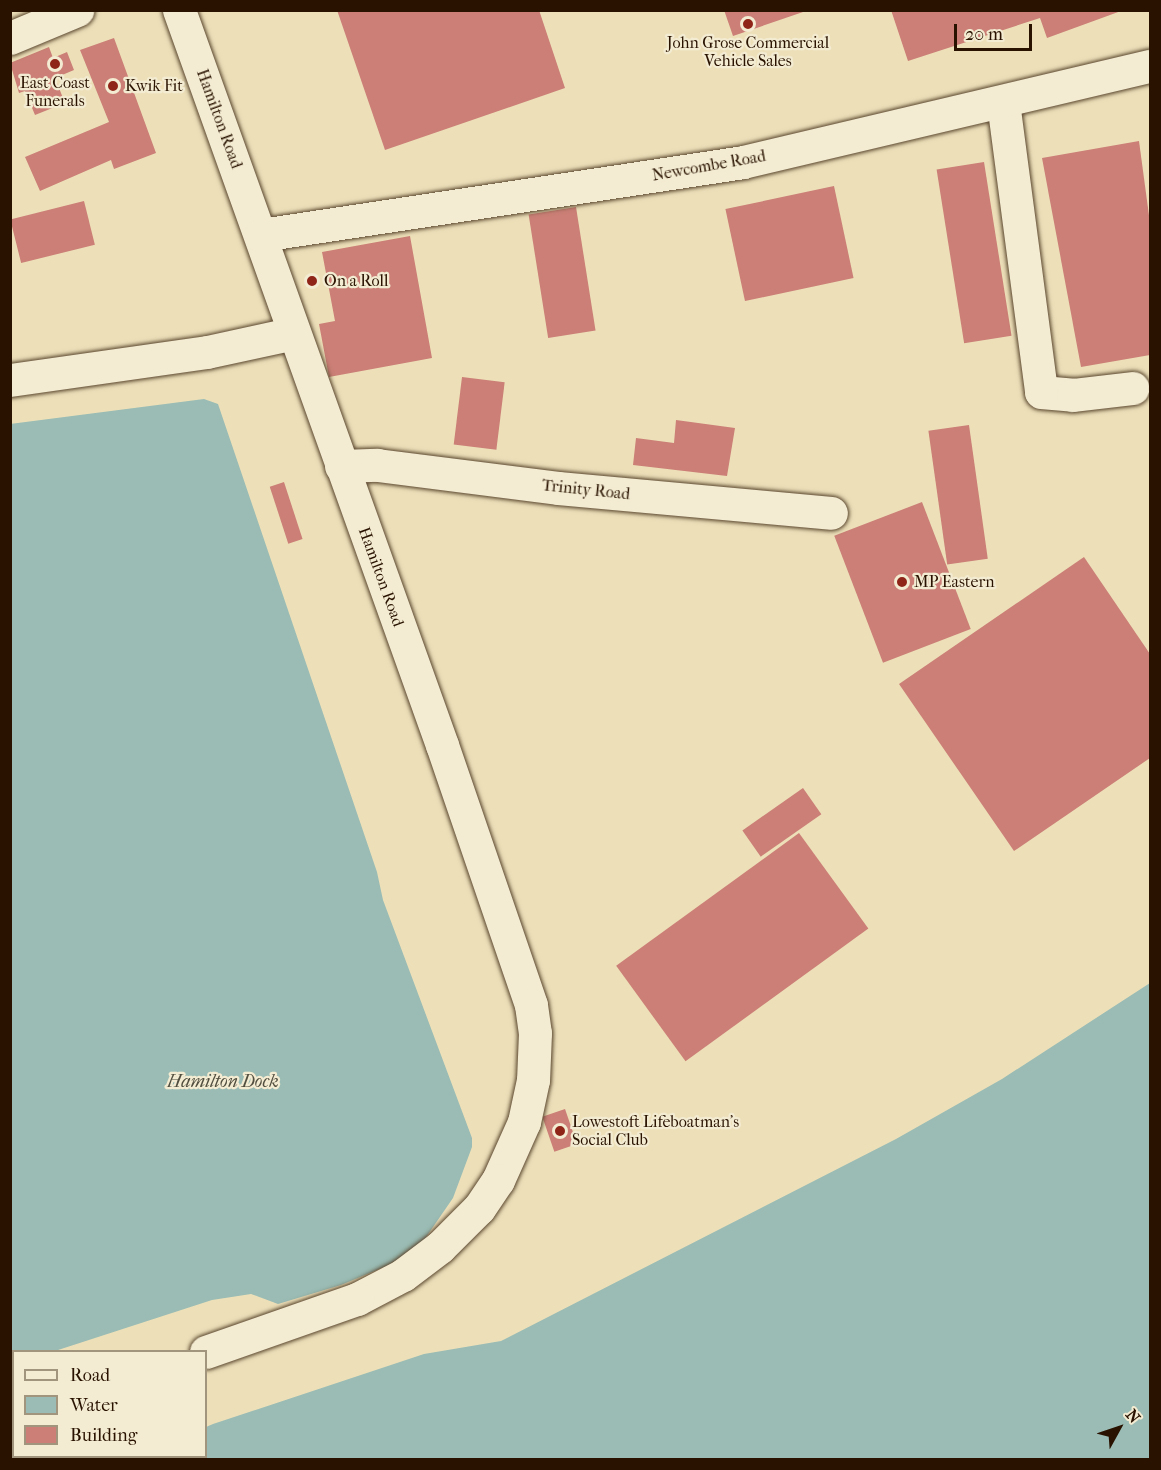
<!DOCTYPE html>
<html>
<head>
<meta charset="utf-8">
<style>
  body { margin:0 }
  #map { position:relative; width:1161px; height:1470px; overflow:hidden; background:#ede0b9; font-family:"IM FELL French Canon",serif }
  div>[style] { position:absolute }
  .water>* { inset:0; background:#9abcb4 }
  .building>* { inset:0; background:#cb7f76; transform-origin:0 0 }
  .roads { filter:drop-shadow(0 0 2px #5a462e) drop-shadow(0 0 2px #5a462e) }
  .minor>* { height:33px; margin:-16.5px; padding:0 16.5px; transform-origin:16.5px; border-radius:16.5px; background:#f3ebd2 }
  .dots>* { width:16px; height:16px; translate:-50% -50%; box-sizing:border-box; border:3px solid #f3ebd2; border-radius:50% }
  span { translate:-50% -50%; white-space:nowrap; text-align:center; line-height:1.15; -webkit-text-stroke:4.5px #f3ebd2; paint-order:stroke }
  .poi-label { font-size:16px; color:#291300 }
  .left { translate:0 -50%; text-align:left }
  .street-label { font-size:16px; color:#291300 }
  .water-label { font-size:18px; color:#514e3f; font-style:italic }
  .frame { position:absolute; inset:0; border:12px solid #291300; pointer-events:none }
  .legend { position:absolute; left:12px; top:1350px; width:195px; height:108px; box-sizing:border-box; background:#f3ebd2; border:2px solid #a2957e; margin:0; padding:8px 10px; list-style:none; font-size:18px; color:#291300 }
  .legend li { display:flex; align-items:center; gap:12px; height:30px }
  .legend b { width:30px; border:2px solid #a2957e }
  .north { position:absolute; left:1089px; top:1398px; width:60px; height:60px; -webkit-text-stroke:4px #f3ebd2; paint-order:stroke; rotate:50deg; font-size:16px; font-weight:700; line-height:24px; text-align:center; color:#291300 }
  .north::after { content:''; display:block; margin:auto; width:21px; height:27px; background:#291300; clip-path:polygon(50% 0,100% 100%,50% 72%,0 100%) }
  .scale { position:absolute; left:954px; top:24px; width:78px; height:27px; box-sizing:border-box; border:3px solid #291300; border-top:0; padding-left:8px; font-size:18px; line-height:21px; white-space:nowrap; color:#291300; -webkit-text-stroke:4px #f3ebd2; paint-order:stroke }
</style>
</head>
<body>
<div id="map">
  <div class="water">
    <div style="clip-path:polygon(204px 399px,218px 404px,377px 872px,383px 900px,472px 1138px,472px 1147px,453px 1198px,422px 1243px,389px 1265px,341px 1285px,278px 1304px,251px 1294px,212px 1300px,55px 1351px,14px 1352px,11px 1366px,10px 424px)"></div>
    <div style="clip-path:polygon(1150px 983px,1150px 1459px,122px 1459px,206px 1456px,206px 1427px,213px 1424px,424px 1354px,501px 1341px,896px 1139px,1002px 1079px)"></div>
  </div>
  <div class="building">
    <div style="clip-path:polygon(337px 10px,539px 10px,565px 88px,385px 150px)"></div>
    <div style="clip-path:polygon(724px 10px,806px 10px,806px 11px,733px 36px)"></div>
    <div style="clip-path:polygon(891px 10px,1121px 10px,1121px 11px,1047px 38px,1040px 18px,908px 61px)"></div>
    <div style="clip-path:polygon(114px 38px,156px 153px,114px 169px,111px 160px,40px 191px,25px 157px,109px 122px,80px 50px)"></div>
    <div style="clip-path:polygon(49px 47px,53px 58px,67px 52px,74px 70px,55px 78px,65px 103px,35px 115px,25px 91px,19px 93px,10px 63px)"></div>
    <div style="clip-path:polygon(1139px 141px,1150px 223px,1150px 355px,1081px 367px,1042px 158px)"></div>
    <div style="left:984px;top:162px;width:176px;height:48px;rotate:81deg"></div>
    <div style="left:834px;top:186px;width:94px;height:111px;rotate:78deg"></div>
    <div style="left:84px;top:201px;width:45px;height:76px;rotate:76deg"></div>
    <div style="left:576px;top:207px;width:125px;height:48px;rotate:81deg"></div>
    <div style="clip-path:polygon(410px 236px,432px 358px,329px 377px,319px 324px,335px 321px,322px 252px)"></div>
    <div style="left:462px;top:377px;width:43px;height:68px;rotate:7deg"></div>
    <div style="clip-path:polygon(676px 420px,735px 428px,727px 476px,633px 465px,636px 438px,674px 443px)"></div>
    <div style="left:969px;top:425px;width:135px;height:41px;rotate:82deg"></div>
    <div style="left:284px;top:482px;width:60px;height:15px;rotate:72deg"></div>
    <div style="left:922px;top:502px;width:136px;height:94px;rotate:69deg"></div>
    <div style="clip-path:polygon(1084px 557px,1150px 654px,1150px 758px,1014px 851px,899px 684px)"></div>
    <div style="left:803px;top:788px;width:32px;height:74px;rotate:55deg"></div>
    <div style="left:799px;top:833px;width:118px;height:226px;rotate:54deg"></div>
    <div style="left:565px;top:1109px;width:37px;height:24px;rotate:71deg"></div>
  </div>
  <div class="roads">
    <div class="minor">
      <div style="left:179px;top:10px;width:781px;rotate:70.31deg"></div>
      <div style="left:442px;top:745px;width:275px;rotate:71.1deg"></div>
      <div style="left:531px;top:1005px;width:28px;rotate:82deg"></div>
      <div style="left:535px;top:1033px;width:47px;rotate:92.4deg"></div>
      <div style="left:533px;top:1080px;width:43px;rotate:102.1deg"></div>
      <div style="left:524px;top:1122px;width:64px;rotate:114.1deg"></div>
      <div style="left:498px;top:1180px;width:34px;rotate:124deg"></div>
      <div style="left:479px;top:1208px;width:55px;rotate:135deg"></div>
      <div style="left:440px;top:1247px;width:46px;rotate:142.9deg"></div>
      <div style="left:403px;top:1275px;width:52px;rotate:152.4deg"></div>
      <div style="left:357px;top:1299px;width:160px;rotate:160.7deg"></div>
      <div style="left:10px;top:38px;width:73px;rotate:-22.7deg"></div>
      <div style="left:1003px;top:102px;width:292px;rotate:82.5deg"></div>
      <div style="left:1041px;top:392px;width:32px;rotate:5deg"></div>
      <div style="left:1073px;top:395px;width:60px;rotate:-6.7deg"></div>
      <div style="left:261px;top:235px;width:487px;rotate:-8.6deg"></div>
      <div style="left:743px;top:162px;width:418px;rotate:-13.3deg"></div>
      <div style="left:10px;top:380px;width:199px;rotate:-8.1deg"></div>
      <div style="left:207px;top:352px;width:89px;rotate:-12.3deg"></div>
      <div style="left:341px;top:466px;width:36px;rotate:-2deg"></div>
      <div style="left:377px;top:465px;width:182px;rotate:7.2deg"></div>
      <div style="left:558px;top:488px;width:274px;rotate:5.2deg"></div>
      <div style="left:10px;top:1418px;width:4px;rotate:-14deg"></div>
    </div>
  </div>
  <div class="dots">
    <div style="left:748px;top:24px;background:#8f2418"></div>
    <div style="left:55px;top:64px;background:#8f2418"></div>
    <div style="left:113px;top:86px;background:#8f2418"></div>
    <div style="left:312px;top:281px;background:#8f2418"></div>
    <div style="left:902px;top:582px;background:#8f2418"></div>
    <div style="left:560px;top:1131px;background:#8f2418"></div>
  </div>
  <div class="poi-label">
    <span style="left:748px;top:52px">John Grose Commercial<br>Vehicle Sales</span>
    <span style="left:55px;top:92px">East Coast<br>Funerals</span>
    <span class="left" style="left:125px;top:86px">Kwik Fit</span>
    <span class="left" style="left:324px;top:281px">On a Roll</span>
    <span class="left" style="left:914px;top:582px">MP Eastern</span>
    <span class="left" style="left:572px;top:1131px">Lowestoft Lifeboatman's<br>Social Club</span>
  </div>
  <div class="street-label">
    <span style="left:219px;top:119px;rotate:70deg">Hamilton Road</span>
    <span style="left:709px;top:166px;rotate:-10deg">Newcombe Road</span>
    <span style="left:586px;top:490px;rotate:6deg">Trinity Road</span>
    <span style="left:381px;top:577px;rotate:70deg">Hamilton Road</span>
  </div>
  <div class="water-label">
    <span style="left:223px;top:1082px">Hamilton Dock</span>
  </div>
  <div class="frame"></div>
  <ul class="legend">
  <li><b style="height:8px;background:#f3ebd2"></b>Road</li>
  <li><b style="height:16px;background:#9abcb4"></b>Water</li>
  <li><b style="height:16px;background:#cb7f76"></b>Building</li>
  </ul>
  <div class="north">N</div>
  <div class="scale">20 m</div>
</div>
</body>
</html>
